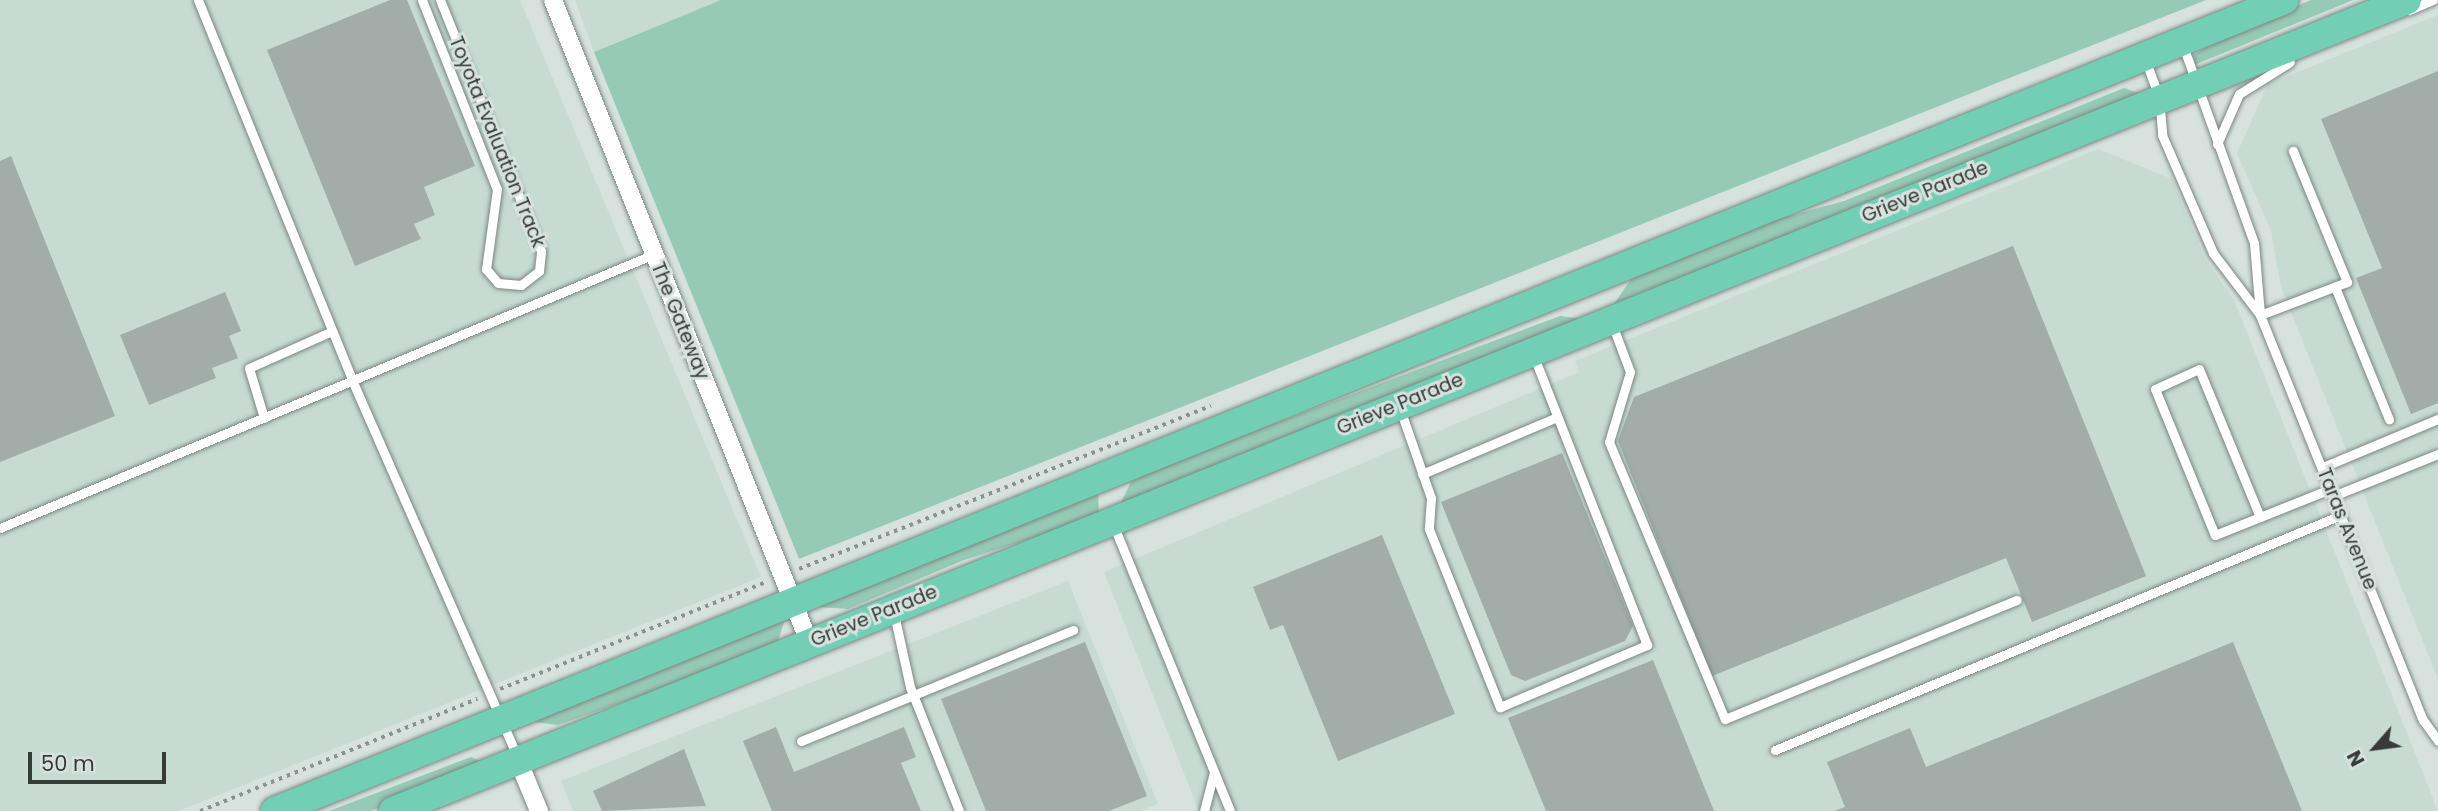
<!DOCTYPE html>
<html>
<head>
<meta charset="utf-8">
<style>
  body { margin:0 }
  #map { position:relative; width:2438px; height:811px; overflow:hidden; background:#d7e2de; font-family:Poppins,sans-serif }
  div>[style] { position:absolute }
  .built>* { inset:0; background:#c7dbd3 }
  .green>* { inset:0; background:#97cab6 }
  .building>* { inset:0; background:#a2aca8 }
  .path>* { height:3.5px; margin-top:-1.75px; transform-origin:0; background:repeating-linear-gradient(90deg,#8a928f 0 3.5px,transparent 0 8.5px) }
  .roads { filter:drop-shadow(0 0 2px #7c8782) drop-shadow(0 0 2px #7c8782) }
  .lane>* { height:9px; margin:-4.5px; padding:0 4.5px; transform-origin:4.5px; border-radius:4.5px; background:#fff }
  .street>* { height:18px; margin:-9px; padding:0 9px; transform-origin:9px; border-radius:9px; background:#fff }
  .primary>* { height:28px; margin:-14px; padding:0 14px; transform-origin:14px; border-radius:14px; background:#73ceb6 }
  span { translate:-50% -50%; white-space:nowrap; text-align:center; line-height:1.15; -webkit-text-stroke:6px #d7e2de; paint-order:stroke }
  .street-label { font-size:19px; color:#363b39 }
  .north { position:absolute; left:2340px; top:713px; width:70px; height:70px; -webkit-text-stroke:5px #d7e2de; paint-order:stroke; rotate:242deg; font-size:19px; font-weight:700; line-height:28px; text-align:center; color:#363b39 }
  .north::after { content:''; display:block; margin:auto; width:24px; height:32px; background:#363b39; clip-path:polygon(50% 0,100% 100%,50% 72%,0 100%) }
  .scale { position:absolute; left:28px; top:752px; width:138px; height:32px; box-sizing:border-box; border:4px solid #363b39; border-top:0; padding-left:9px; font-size:21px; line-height:24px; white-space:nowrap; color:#363b39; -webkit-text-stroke:5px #d7e2de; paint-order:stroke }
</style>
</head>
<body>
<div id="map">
  <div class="built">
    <div style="clip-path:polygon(0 0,520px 0,761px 577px,179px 811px,0 811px)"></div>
    <div style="clip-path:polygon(575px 0,721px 0,594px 52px)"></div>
    <div style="clip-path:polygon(2438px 15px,2438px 679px,2281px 287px,2271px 231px,2237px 153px,2268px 84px)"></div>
    <div style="clip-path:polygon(2098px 149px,2172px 179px,2205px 259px,2234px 300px,2438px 811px,1199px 811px,1104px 572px,1579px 372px,1575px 361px)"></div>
    <div style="clip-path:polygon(1068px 581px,1158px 804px,1140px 811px,573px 811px,561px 781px)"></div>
  </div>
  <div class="green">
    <div style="clip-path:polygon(721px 0,2206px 0,799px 559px,594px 52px)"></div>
    <div style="clip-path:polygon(2311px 0,2353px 0,2194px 65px,2194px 55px,2218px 39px)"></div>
    <div style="clip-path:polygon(2124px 88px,2142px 94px,1614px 304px,1636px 272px,1763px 223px,1844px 201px)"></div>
    <div style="clip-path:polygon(1560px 316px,1582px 319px,1119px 506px,1131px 482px,1146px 472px)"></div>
    <div style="clip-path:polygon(1098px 489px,1099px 517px,964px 560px,848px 609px,818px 607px)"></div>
    <div style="clip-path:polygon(785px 619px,778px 641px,748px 658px,558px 725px,533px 722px)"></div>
    <div style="clip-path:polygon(471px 757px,480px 761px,467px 772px,371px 811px,329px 811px)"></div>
  </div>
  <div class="building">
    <div style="clip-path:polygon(390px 0,407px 0,475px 166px,424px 187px,435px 215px,414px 224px,421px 239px,355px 266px,267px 50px)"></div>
    <div style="clip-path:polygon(2438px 71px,2438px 403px,2411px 414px,2356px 278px,2382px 268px,2321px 119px)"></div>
    <div style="clip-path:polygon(11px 156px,115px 416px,0 462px,0 161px)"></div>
    <div style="clip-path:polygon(2013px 246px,2146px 576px,2032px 622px,2006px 558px,1712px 676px,1618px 441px,1634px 397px)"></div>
    <div style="clip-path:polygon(225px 292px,241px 331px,229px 336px,238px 358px,212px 368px,216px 378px,149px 405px,120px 335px)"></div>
    <div style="clip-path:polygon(1562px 453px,1633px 626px,1625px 641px,1525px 681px,1511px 675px,1441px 502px)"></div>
    <div style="clip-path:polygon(1382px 535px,1455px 714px,1338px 761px,1283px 625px,1270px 630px,1253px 587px)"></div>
    <div style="clip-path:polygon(1085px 642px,1147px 796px,1109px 811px,986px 811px,941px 699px)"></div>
    <div style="clip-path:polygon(2233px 642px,2302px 811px,1834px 811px,1845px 807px,1827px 762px,1910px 728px,1926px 767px)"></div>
    <div style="clip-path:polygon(1653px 660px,1714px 811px,1546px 811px,1508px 718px)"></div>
    <div style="clip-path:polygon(776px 727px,794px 772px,904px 727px,916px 757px,901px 763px,921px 811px,772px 811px,743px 741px)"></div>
    <div style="clip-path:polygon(684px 749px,706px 806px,602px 811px,593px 791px)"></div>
  </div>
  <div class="path">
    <div style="left:799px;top:569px;width:443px;rotate:-21.6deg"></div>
    <div style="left:500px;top:689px;width:287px;rotate:-21.9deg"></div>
    <div style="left:200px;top:811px;width:299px;rotate:-22deg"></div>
  </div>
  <div class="roads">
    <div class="lane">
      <div style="left:198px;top:0;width:410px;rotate:67.9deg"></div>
      <div style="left:352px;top:380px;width:411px;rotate:66.3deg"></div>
      <div style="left:422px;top:0;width:203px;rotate:68.4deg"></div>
      <div style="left:497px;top:189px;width:81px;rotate:97.8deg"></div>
      <div style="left:486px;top:269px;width:18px;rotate:49deg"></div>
      <div style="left:498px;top:283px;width:23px;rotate:5deg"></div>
      <div style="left:521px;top:285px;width:23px;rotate:-38deg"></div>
      <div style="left:539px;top:271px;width:20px;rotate:-84deg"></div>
      <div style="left:541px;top:251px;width:271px;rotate:-111.9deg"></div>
      <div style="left:2409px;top:10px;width:26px;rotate:-23deg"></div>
      <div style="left:2182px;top:43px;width:213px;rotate:70.2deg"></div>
      <div style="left:2254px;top:243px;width:71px;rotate:85.2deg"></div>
      <div style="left:2145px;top:59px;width:40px;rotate:69.8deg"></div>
      <div style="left:2159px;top:97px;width:38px;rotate:85deg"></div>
      <div style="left:2162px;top:135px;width:129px;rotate:66.6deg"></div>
      <div style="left:2213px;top:253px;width:78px;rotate:52.8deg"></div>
      <div style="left:2260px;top:315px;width:437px;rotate:68.1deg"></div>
      <div style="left:2423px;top:720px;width:26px;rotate:54deg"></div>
      <div style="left:2217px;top:144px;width:55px;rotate:-66.3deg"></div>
      <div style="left:2239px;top:94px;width:60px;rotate:-32.1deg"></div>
      <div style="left:2335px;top:287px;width:143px;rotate:67.8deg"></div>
      <div style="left:2260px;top:315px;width:93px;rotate:-20.8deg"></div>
      <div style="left:2347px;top:282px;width:142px;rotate:-112.4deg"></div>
      <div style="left:1612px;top:324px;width:51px;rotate:69.4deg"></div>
      <div style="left:1630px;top:372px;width:73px;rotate:106.7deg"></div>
      <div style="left:1609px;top:442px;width:300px;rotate:67.3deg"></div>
      <div style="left:1725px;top:719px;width:315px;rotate:-22.2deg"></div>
      <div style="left:1400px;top:409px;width:94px;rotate:70.8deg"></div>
      <div style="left:1431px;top:498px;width:31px;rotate:94deg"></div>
      <div style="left:1429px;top:529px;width:192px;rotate:68.3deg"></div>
      <div style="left:1500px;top:707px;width:160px;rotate:-22.9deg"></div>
      <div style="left:1647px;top:645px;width:313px;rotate:-111.4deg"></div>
      <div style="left:264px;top:418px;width:52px;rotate:-106.7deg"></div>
      <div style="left:249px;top:368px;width:91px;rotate:-24deg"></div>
      <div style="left:2323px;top:467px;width:125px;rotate:-22.7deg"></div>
      <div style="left:1422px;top:474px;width:147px;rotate:-22.9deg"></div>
      <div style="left:2333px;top:496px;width:113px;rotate:-21.8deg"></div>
      <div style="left:2260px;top:517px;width:160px;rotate:-112.4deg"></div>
      <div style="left:2199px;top:369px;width:48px;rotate:155.6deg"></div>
      <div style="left:2155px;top:389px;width:158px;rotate:67.7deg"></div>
      <div style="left:2215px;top:535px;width:124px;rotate:-21.8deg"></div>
      <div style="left:1113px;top:524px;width:310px;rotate:67.8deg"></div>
      <div style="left:0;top:528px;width:709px;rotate:-22.73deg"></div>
      <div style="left:894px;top:614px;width:75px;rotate:77.6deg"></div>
      <div style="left:910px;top:687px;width:133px;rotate:68.4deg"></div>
      <div style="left:801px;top:741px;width:294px;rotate:-22.2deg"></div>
      <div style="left:1775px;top:750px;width:613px;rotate:-22.55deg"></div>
      <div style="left:1204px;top:811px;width:40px;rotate:-75.6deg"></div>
    </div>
    <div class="street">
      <div style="left:553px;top:0;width:691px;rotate:68.26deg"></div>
      <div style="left:518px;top:760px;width:55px;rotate:67.6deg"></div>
    </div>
    <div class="primary">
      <div style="left:275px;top:811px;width:2167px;rotate:-21.98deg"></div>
      <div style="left:393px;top:811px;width:2171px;rotate:-21.93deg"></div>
    </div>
  </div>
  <div class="street-label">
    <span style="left:497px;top:142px;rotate:68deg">Toyota Evaluation Track</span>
    <span style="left:1925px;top:192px;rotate:-22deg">Grieve Parade</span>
    <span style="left:680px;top:321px;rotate:68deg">The Gateway</span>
    <span style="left:1400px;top:404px;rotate:-22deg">Grieve Parade</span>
    <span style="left:2347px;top:529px;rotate:68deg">Taras Avenue</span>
    <span style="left:874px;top:616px;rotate:-22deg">Grieve Parade</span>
  </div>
  <div class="north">N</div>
  <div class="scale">50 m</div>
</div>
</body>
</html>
